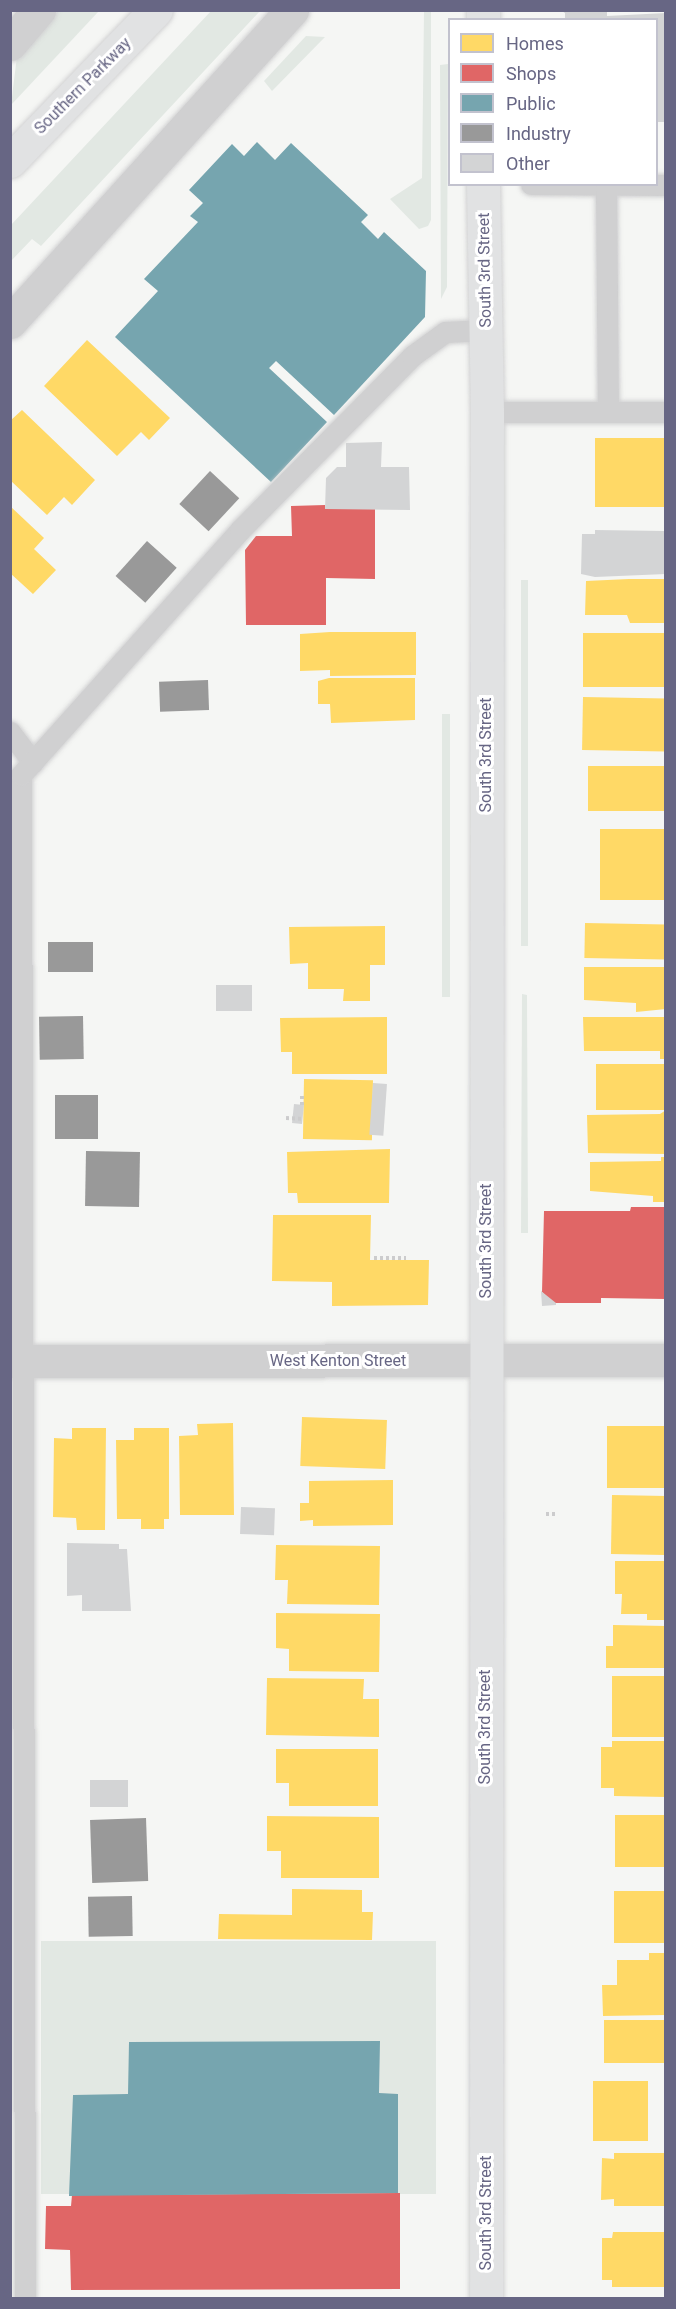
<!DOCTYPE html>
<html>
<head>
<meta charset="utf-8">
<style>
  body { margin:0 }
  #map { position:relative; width:676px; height:2309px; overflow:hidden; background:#f5f6f4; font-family:Roboto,sans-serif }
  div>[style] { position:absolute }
  .green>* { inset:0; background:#e2e8e3; transform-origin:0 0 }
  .homes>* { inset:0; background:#ffd966; transform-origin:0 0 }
  .shops>* { inset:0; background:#e06666 }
  .public>* { inset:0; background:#76a5af }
  .industry>* { inset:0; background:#999; transform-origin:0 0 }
  .building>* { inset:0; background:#d3d4d5; transform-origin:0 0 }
  .path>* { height:4px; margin-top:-2px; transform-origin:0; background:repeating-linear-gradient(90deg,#cccccd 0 3px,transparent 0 6px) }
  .roads { filter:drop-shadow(0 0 2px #d2d2d3) drop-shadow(0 0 2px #d2d2d3) }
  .service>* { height:21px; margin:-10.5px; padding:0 10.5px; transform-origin:10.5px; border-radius:10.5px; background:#d0d0d1 }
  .minor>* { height:33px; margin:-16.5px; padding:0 16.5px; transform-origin:16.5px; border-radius:16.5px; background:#d0d0d1 }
  .secondary>* { height:33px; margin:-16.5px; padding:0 16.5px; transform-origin:16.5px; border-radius:16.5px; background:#e1e2e3 }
  .primary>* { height:33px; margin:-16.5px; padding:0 16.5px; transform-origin:16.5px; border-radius:16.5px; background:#e1e2e3 }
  span { translate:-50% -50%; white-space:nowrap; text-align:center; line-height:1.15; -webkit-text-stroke:6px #fff; paint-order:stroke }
  .street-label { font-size:16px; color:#676684 }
  .frame { position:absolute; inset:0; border:12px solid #676684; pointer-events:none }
  .legend { position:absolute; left:448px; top:18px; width:210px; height:168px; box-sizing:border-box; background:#fff; border:2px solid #c2c2ce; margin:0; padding:8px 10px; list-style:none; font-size:18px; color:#676684 }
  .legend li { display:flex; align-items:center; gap:12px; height:30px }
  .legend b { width:30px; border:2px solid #c2c2ce }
</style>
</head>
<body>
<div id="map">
  <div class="green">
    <div style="clip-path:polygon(58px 11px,99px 11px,11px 105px,17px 56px)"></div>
    <div style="clip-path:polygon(211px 11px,260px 11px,41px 246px,32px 239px,11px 261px,11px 225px)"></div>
    <div style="clip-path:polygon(424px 11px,431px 11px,431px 220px,428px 226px,419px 229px,390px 199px,422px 178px)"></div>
    <div style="clip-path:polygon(306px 36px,325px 37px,272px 91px,264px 81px)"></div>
    <div style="clip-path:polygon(448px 64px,447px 287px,441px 299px,440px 65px)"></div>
    <div style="left:521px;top:580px;width:7px;height:366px"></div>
    <div style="left:450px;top:714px;width:283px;height:8px;rotate:90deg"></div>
    <div style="clip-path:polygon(522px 994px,527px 995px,528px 1233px,521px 1233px)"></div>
    <div style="left:41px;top:1941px;width:395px;height:253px"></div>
  </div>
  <div class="homes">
    <div style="clip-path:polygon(87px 340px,170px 418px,149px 440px,141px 432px,117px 456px,44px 386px)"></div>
    <div style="clip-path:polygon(22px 410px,95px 480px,72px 505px,64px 497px,47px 515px,10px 480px,10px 421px)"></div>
    <div style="left:666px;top:438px;width:69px;height:71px;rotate:90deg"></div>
    <div style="clip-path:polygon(10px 506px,44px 538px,34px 549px,56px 570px,33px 594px,10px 573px)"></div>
    <div style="clip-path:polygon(629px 579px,666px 579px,666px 623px,630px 623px,627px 615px,585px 615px,586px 581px)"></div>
    <div style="clip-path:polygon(330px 632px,416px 632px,416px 675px,330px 676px,330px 670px,300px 671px,300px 634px)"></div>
    <div style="left:583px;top:633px;width:83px;height:54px"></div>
    <div style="clip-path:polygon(329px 678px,415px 678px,415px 720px,331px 723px,330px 704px,318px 704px,318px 681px)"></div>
    <div style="left:583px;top:697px;width:83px;height:53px;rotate:1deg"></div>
    <div style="left:588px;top:766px;width:78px;height:45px"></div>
    <div style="left:600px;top:829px;width:66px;height:71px"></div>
    <div style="left:585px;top:923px;width:81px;height:35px;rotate:1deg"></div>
    <div style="clip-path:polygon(385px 926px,385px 965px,370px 965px,370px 1001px,343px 1001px,344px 989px,308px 989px,308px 963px,290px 964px,289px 927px)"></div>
    <div style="clip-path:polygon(584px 967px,666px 967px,666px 1009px,636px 1012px,636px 1003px,584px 1000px)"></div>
    <div style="clip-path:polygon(387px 1017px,387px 1074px,292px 1074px,292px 1052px,281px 1052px,280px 1018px)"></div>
    <div style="clip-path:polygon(583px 1017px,666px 1017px,666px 1059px,660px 1059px,660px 1051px,584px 1051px)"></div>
    <div style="left:596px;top:1064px;width:70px;height:46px"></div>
    <div style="left:304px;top:1079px;width:69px;height:60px;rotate:1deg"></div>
    <div style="clip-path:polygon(666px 1110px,666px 1154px,588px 1153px,587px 1115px,660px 1114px)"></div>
    <div style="clip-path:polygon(390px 1149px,389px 1203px,298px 1203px,297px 1193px,288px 1193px,287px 1152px)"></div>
    <div style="clip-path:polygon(661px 1157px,666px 1157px,666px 1202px,653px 1202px,653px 1196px,590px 1191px,590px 1162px,661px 1161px)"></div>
    <div style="clip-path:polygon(273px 1215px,371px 1215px,370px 1260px,429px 1260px,428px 1305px,332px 1306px,332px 1282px,272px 1281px)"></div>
    <div style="left:302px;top:1417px;width:85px;height:49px;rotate:2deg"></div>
    <div style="clip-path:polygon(233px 1423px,234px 1515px,180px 1515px,179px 1436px,198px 1435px,197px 1424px)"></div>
    <div style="left:666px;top:1426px;width:62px;height:59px;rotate:90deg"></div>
    <div style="clip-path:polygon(72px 1428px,106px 1428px,105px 1530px,77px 1530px,76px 1518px,53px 1517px,54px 1438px,72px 1439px)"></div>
    <div style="clip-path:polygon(134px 1428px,169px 1428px,169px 1519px,164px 1519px,164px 1529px,141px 1529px,141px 1519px,117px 1519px,116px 1440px,134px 1440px)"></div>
    <div style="clip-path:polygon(393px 1480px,393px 1525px,313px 1526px,313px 1520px,300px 1521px,300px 1503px,309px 1503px,309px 1481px)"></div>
    <div style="left:612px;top:1495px;width:54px;height:59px;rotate:1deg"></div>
    <div style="clip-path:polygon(276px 1545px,380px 1546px,379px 1605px,287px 1604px,288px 1580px,275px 1580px)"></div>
    <div style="clip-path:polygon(615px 1561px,666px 1561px,666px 1620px,647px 1620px,647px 1614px,621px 1614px,622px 1594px,615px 1594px)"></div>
    <div style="clip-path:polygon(276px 1613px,380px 1614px,379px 1672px,289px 1671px,289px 1649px,276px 1648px)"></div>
    <div style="clip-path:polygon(613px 1625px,666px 1626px,666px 1668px,606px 1668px,606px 1646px,613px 1646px)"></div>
    <div style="left:612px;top:1676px;width:54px;height:61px"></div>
    <div style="clip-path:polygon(267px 1678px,364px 1679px,363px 1699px,379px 1699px,379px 1737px,266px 1735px)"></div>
    <div style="clip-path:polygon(612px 1741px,666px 1741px,666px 1797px,614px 1796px,614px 1788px,601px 1788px,601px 1747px,612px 1747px)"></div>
    <div style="clip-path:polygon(276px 1749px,378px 1749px,378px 1806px,289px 1806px,289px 1783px,276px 1783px)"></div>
    <div style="left:615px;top:1815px;width:51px;height:52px"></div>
    <div style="clip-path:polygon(267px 1816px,379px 1817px,379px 1878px,281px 1878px,281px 1851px,267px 1851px)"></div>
    <div style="clip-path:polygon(292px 1889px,362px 1890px,362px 1912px,373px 1912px,372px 1940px,218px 1939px,219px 1914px,292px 1915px)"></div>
    <div style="left:614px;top:1891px;width:52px;height:52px"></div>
    <div style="clip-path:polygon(649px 1953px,666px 1953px,666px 2015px,603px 2016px,602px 1985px,617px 1985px,617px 1960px,649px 1960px)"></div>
    <div style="left:604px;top:2020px;width:62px;height:43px"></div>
    <div style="left:593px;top:2081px;width:55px;height:60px"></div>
    <div style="clip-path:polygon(614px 2153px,666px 2153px,666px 2206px,614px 2206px,614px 2199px,601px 2200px,602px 2158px,614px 2159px)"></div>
    <div style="clip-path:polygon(613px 2232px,666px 2232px,666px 2287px,612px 2287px,612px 2280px,602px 2280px,602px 2238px,612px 2238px)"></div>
  </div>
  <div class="shops">
    <div style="clip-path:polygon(325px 505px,325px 509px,375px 509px,375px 579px,326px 578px,326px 625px,246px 625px,245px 550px,256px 536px,292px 536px,291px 506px)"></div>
    <div style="clip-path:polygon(631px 1207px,666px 1207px,666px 1299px,601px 1298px,601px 1303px,553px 1303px,542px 1292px,544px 1211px,630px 1211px)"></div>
    <div style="clip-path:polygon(400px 2193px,400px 2289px,71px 2290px,70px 2250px,45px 2249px,46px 2206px,71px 2206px,72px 2195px)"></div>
  </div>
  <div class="public">
    <div style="clip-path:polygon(257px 142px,275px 160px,291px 143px,368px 215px,361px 222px,378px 239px,384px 232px,426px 271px,425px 317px,334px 415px,276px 361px,269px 368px,327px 422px,271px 482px,115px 337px,158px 291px,144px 279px,198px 222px,190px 216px,203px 203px,189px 190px,232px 144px,244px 156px)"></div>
    <div style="clip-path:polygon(380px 2041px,379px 2093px,398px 2094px,398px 2193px,69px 2196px,73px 2095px,128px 2094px,129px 2042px)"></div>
  </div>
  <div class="industry">
    <div style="left:210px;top:471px;width:40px;height:45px;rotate:43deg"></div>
    <div style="left:147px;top:541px;width:40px;height:47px;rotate:42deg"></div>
    <div style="left:208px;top:680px;width:30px;height:49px;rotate:88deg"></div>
    <div style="left:93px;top:942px;width:30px;height:45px;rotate:90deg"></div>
    <div style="left:83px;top:1016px;width:43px;height:44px;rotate:89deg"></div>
    <div style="left:55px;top:1095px;width:43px;height:44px"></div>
    <div style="left:86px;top:1151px;width:54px;height:55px;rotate:1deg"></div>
    <div style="left:146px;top:1818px;width:63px;height:56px;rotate:88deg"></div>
    <div style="left:132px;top:1896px;width:40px;height:44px;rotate:89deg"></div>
  </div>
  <div class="building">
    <div style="clip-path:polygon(560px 10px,607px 10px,607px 16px,666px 13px,666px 122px,656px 122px,656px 20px,565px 20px,565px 13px)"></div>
    <div style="clip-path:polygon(382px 442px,381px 467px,409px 467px,410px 510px,325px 509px,326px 478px,337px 467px,346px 467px,346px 443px)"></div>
    <div style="clip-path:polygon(595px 530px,664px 531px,666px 574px,595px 577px,581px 574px,582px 534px,595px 534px)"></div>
    <div style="left:252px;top:985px;width:26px;height:36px;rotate:90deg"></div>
    <div style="left:373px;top:1083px;width:14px;height:52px;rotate:4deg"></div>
    <div style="left:294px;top:1104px;width:10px;height:19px;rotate:6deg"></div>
    <div style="clip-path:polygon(541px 1291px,556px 1303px,556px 1305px,542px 1306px)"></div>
    <div style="left:241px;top:1507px;width:34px;height:27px;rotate:2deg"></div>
    <div style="clip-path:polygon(67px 1543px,119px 1544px,119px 1549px,127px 1549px,131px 1611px,82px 1611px,82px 1595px,67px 1596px)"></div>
    <div style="left:128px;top:1780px;width:27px;height:38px;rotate:90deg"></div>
  </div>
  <div class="path">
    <div style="left:302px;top:1105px;width:10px;rotate:-90deg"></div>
    <div style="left:286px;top:1118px;width:18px;rotate:3deg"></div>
    <div style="left:374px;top:1258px;width:32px"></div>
    <div style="left:546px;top:1514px;width:10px"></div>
  </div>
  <div class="roads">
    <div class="service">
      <div style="left:531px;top:184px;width:135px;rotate:0.4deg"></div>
      <div style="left:606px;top:186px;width:226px;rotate:89.5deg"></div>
      <div style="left:487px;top:412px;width:179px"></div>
      <div style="left:10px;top:732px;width:38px;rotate:53deg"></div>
      <div style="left:25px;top:2298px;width:1523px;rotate:-90.15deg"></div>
      <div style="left:21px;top:775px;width:329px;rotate:-48.2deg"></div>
      <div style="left:240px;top:530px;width:245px;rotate:-45.3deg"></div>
      <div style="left:412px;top:356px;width:41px;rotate:-36deg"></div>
      <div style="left:445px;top:332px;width:41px;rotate:-2.8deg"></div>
    </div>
    <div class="minor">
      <div style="left:10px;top:44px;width:45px;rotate:-49.5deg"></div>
      <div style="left:10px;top:322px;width:421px;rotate:-47.9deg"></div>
      <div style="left:10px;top:1361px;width:656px;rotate:-0.09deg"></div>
    </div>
    <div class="secondary">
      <div style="left:483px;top:10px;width:10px;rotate:90deg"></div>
      <div style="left:483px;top:184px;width:228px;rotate:89deg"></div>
      <div style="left:487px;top:412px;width:1886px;rotate:90.03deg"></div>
    </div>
    <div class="primary">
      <div style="left:10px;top:161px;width:210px;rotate:-46deg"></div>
    </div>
  </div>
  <div class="street-label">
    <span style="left:83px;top:86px;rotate:-45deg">Southern Parkway</span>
    <span style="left:485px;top:270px;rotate:-91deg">South 3rd Street</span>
    <span style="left:486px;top:755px;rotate:-90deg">South 3rd Street</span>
    <span style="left:486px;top:1241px;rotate:-90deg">South 3rd Street</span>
    <span style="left:338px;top:1361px">West Kenton Street</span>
    <span style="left:485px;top:1727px;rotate:-90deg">South 3rd Street</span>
    <span style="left:486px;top:2213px;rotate:-90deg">South 3rd Street</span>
  </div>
  <div class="frame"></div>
  <ul class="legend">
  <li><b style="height:16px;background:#ffd966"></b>Homes</li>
  <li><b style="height:16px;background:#e06666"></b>Shops</li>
  <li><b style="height:16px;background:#76a5af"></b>Public</li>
  <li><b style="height:16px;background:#999"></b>Industry</li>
  <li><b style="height:16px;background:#d3d4d5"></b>Other</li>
  </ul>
</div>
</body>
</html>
